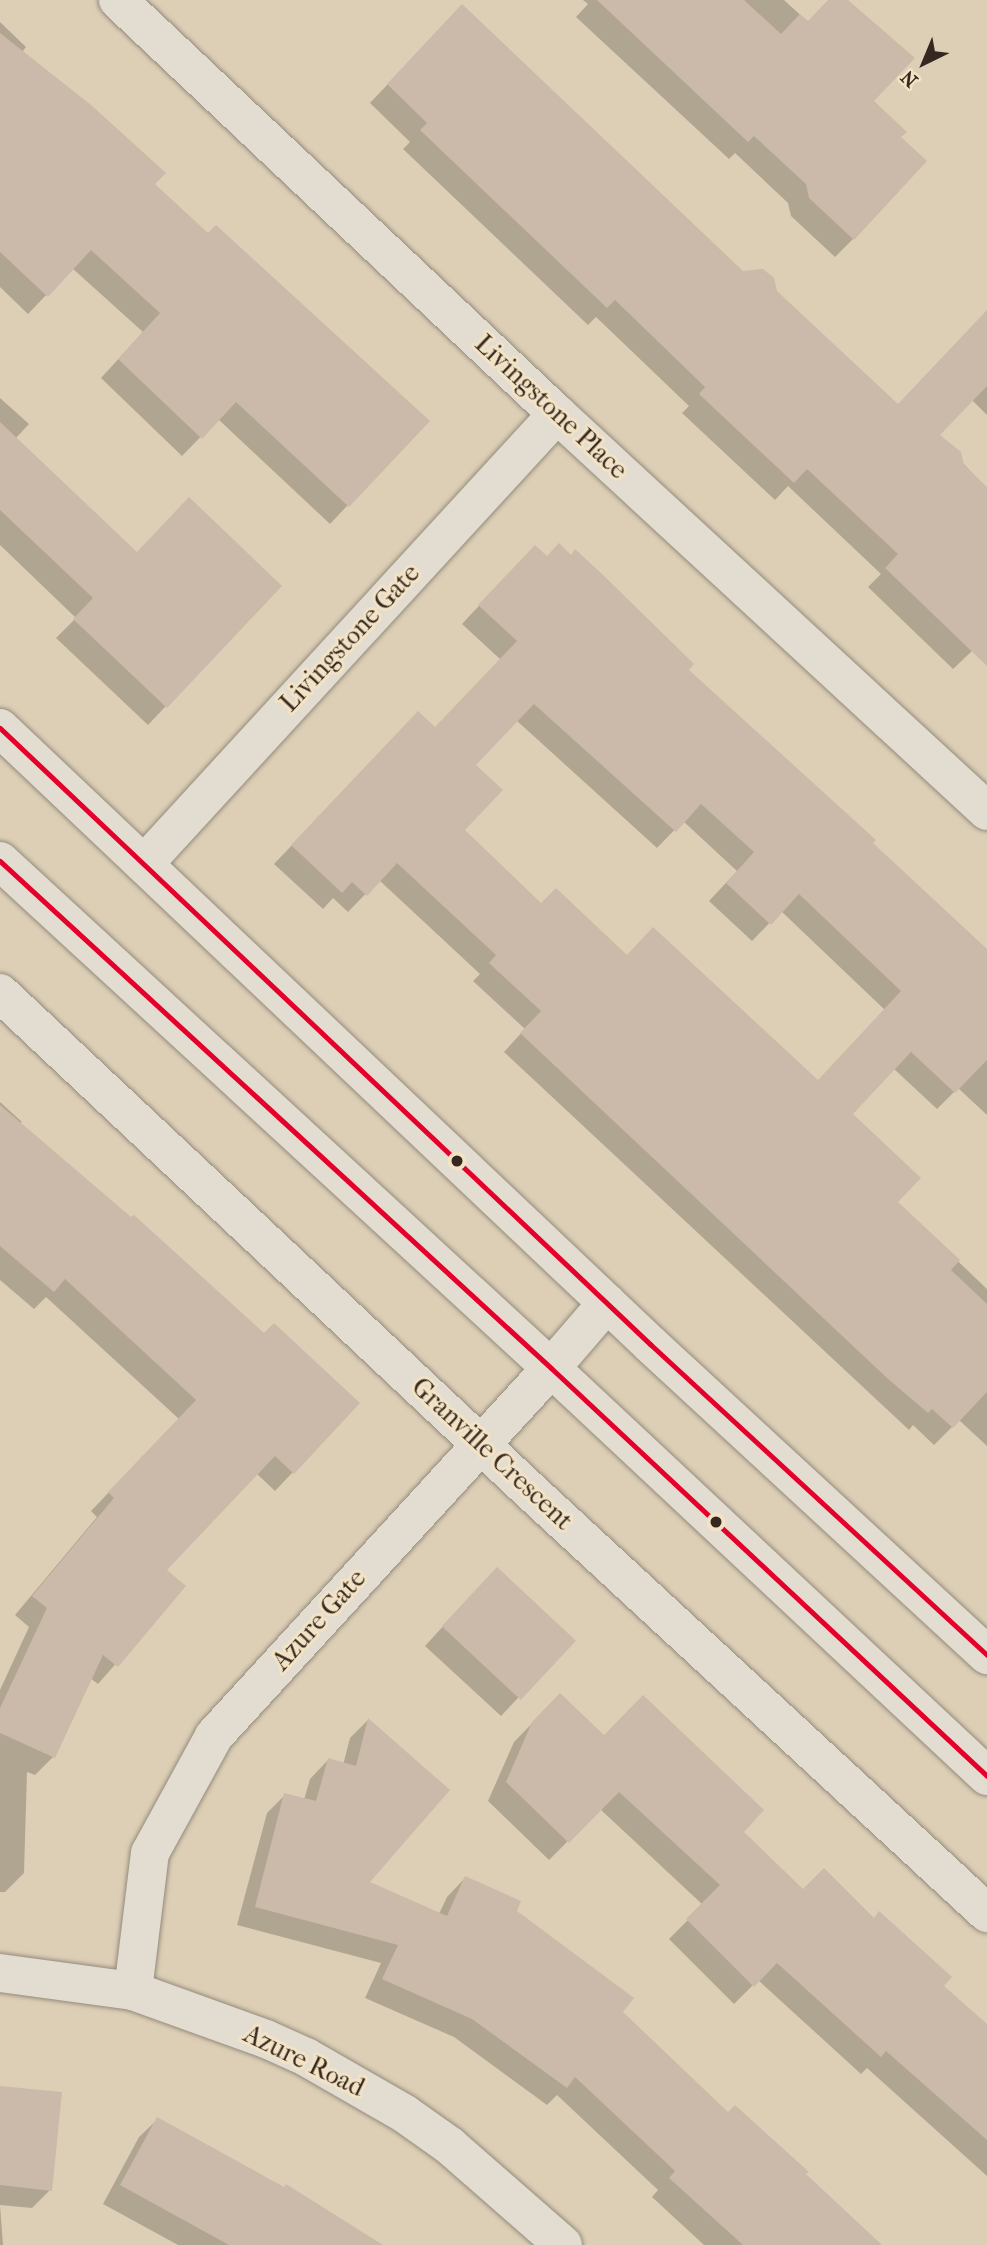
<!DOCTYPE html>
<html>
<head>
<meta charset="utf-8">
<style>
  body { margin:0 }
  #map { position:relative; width:987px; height:2245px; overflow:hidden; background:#ddcfb6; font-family:"IM FELL French Canon",serif }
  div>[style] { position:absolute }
  .shadow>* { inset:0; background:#0003 }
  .building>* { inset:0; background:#cbb9a9; transform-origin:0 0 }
  .roads { filter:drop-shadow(0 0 2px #948b7c) drop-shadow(0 0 2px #948b7c) }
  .street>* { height:38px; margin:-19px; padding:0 19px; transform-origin:19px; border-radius:19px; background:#e3dcd0 }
  .secondary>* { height:38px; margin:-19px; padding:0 19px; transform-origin:19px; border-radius:19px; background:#e3dcd0 }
  .bus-1>* { height:5px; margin:-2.5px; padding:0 2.5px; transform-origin:2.5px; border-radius:2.5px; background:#e4002b }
  .dots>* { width:19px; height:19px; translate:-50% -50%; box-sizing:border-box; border:4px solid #f3e3c5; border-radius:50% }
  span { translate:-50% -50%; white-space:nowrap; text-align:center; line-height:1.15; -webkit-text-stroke:6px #f3e3c5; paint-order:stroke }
  .street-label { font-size:26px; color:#362821 }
  .north { position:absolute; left:889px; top:28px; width:70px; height:70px; -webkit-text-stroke:5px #f3e3c5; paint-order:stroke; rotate:223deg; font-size:19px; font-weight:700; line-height:28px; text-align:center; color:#362821 }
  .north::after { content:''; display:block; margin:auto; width:24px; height:32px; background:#362821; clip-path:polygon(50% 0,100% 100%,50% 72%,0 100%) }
</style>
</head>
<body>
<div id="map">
  <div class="shadow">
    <div style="clip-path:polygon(583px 0,784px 0,808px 22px,829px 0,845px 0,875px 29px,878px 26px,912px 58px,872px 101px,899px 137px,853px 239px,835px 257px,791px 216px,788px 203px,735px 153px,729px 159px,576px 17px,588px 4px)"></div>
    <div style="clip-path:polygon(0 22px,26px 47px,22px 52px,152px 184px,207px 235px,427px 421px,330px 524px,218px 419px,182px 456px,101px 378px,143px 332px,72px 268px,28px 314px,0 287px)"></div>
    <div style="clip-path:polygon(444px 25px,742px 272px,775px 291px,898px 406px,987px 336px,987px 415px,972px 400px,938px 436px,987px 489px,987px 665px,972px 651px,953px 669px,868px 587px,881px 574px,788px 486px,775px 500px,682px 413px,689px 406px,596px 317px,588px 325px,403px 149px,410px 142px,370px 103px)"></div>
    <div style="clip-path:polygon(0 398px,29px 424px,15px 439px,166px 706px,148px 725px,56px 638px,76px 618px,0 545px)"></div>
    <div style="clip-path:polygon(evenodd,517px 565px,686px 670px,987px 952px,987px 1115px,958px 1088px,937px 1109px,893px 1068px,850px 1114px,896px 1202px,987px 1289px,987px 1446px,959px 1420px,934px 1445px,913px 1425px,909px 1430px,504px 1052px,525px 1029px,473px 981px,480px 974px,379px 880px,348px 912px,333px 898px,323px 909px,274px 864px,401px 731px,435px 729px,501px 660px,462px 624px,517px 565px,516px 720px,657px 848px,683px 821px,737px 871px,709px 901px,752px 941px,781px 911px,885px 1010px,817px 1082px,627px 957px,541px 905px,462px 831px,474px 765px,516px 720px)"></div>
    <div style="clip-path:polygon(0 1102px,22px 1122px,20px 1124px,293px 1472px,275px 1491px,256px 1473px,164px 1570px,184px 1586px,98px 1684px,90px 1678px,53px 1757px,35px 1775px,27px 1772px,24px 1873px,5px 1892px,0 1892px,0 1690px,29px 1627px,15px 1615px,97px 1517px,91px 1511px,179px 1419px,46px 1297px,34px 1309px,0 1280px)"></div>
    <div style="clip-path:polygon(479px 1587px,573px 1640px,501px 1716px,425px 1646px)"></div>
    <div style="clip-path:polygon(560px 1695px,603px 1738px,742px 1832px,803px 1891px,942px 1986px,987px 2026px,987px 2176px,867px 2068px,861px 2074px,758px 1980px,734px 2004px,669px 1939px,703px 1905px,600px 1809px,549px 1860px,488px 1801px,514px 1742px)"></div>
    <div style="clip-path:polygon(368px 1720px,368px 1882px,439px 1914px,447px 1897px,465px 1878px,515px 1911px,728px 2114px,804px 2175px,879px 2245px,704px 2245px,652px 2197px,658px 2190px,557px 2095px,547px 2105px,454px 2037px,365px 1998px,381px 1963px,237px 1925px,267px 1813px,285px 1795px,304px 1800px,310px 1779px,328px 1760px,343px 1765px,350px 1738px)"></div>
    <div style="clip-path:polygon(0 2087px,50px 2190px,32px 2208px,0 2205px)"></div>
    <div style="clip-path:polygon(158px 2119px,372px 2245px,178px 2245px,103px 2204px,139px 2137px)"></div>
    <div style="clip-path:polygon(0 2205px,3px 2245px,0 2245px)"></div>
  </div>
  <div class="building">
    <div style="clip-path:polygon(597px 0,744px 0,781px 34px,800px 14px,808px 21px,828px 0,848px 0,915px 58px,874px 101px,907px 132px,901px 137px,927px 161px,854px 240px,809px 198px,806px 184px,754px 136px,748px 142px)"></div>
    <div style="clip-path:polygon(462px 4px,743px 271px,763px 269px,774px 278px,777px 291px,898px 404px,987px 310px,987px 386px,940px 435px,961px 452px,964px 465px,987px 487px,987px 666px,885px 568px,898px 554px,807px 469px,794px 483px,699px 394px,705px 387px,615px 300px,607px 308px,420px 130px,427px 123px,387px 84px)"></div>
    <div style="clip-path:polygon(0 33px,91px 105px,166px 173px,155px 184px,208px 233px,216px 225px,430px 421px,349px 507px,236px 402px,202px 439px,118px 359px,160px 313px,91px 250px,48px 297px,0 252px)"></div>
    <div style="clip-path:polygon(0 422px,137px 552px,189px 497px,282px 586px,167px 708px,73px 619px,93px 598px,0 510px)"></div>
    <div style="clip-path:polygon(evenodd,559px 543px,571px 555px,575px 549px,602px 574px,694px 664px,689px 670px,876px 840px,873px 843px,987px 949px,987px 1060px,955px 1093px,911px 1052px,853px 1114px,921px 1178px,898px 1202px,960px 1260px,951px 1270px,987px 1304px,987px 1392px,953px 1428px,932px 1409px,928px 1413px,887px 1378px,520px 1033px,541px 1011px,489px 963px,496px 955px,397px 863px,367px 896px,352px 882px,342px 893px,291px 845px,418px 711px,435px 727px,517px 641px,478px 605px,535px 545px,547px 556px,559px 543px,534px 704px,676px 832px,701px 804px,754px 852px,726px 883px,771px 925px,799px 894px,901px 991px,818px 1080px,653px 927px,627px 955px,556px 888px,541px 903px,465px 830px,503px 790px,476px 765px,534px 704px)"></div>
    <div style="clip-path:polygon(0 1105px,131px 1217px,134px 1215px,264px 1333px,274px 1323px,360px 1403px,294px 1474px,275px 1456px,167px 1570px,186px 1586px,118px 1667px,103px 1655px,55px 1758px,0 1733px,0 1708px,47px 1608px,32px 1596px,114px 1498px,108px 1492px,196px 1400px,65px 1279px,54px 1292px,0 1246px)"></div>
    <div style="left:497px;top:1567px;width:108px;height:81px;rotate:43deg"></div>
    <div style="clip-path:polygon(560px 1693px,604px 1735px,643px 1695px,764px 1810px,744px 1832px,803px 1889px,824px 1868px,874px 1918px,879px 1911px,952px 1977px,944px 1986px,987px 2024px,987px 2140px,886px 2051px,881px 2057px,777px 1963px,754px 1987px,686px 1919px,720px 1885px,619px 1792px,569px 1843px,506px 1782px,532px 1722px)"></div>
    <div style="clip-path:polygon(368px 1718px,450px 1790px,370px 1882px,447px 1916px,465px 1876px,521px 1901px,517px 1911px,634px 1998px,623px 2012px,728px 2112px,735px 2105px,809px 2172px,806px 2174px,882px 2245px,743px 2245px,669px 2178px,675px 2171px,575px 2077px,567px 2088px,472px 2019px,382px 1979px,398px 1945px,255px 1907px,284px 1793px,316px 1801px,328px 1758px,356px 1766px)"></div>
    <div style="clip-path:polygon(0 2086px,62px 2092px,52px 2191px,0 2185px)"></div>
    <div style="clip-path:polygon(157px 2117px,284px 2187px,286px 2184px,383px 2245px,229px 2245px,120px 2185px)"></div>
  </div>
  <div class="roads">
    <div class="street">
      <div style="left:118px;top:0;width:603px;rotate:43.32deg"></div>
      <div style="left:557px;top:414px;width:585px;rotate:42.71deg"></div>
      <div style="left:144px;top:864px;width:611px;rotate:-47.45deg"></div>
      <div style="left:0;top:993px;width:722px;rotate:43.2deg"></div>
      <div style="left:526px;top:1487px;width:628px;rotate:42.74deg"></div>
      <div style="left:0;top:1973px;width:134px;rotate:7.7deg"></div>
      <div style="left:133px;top:1991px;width:141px;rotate:19.8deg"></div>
      <div style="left:266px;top:2039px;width:44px;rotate:24.2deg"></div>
      <div style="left:306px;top:2057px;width:114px;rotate:29.9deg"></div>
      <div style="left:405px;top:2114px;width:55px;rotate:35.4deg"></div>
      <div style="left:450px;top:2146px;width:150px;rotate:41.2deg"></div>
      <div style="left:133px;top:1991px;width:139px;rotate:-83deg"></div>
      <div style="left:150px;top:1853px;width:133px;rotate:-61.3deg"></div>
      <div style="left:214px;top:1736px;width:499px;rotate:-47.5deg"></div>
      <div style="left:551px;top:1368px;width:86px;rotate:-49.3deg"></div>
    </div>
    <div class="secondary">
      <div style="left:0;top:728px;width:896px;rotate:43.46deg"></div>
      <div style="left:650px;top:1344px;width:459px;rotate:42.7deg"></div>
      <div style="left:0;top:861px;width:749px;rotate:42.62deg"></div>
      <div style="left:551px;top:1368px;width:597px;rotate:43.1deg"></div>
    </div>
  </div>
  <div class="bus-1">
    <div style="left:0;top:728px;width:896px;rotate:43.46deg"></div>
    <div style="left:650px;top:1344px;width:459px;rotate:42.7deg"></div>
    <div style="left:0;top:861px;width:749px;rotate:42.62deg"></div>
    <div style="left:551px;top:1368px;width:597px;rotate:43.1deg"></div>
  </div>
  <div class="dots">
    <div style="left:457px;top:1161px;background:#362821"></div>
    <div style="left:716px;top:1522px;background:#362821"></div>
  </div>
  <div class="street-label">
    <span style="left:551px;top:407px;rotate:43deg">Livingstone Place</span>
    <span style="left:350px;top:638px;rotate:-47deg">Livingstone Gate</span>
    <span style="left:492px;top:1454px;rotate:43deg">Granville Crescent</span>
    <span style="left:319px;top:1620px;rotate:-48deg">Azure Gate</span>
    <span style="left:304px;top:2061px;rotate:26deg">Azure Road</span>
  </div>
  <div class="north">N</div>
</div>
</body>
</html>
